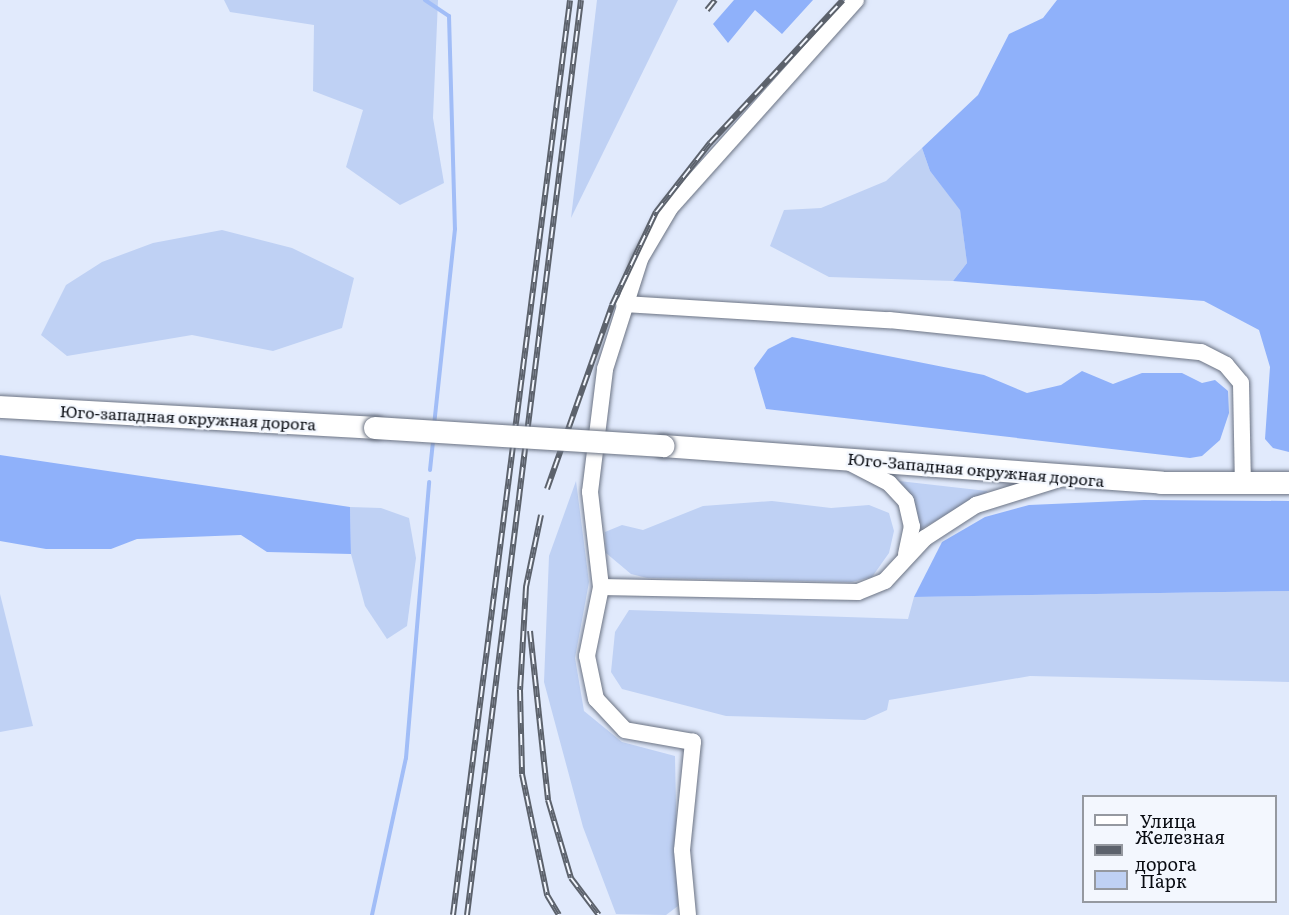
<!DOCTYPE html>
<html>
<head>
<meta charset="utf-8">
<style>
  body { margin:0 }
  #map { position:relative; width:1289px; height:915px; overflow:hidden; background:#e1eafc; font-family:Literata,serif }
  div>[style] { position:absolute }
  .green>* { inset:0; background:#bfd1f4 }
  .forest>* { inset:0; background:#8fb1fa }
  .stream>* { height:4px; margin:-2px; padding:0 2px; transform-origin:2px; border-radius:2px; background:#a1bdf7 }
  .roads { filter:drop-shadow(0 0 2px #6b7383) drop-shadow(0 0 2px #6b7383) }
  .minor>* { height:16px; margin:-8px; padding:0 8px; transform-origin:8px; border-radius:8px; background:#fff }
  .highway>* { height:22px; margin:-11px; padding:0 11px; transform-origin:11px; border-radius:11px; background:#fff }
  .rail>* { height:6px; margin-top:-3px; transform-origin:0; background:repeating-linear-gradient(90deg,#f3f7fe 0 11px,#5c626c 0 22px); box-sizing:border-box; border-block:2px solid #5c626c }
  .bridges { filter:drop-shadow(0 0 2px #6b7383) drop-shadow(0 0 2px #6b7383) }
  .highway-bridge>* { height:22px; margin:-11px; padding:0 11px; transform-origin:11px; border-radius:11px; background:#fff }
  span { translate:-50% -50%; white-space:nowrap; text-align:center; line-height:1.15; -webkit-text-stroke:4.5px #f3f7fe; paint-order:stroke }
  .street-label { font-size:16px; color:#090c12 }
  .legend { position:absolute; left:1082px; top:795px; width:195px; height:108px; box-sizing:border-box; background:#f3f7fe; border:2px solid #9599a0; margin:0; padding:8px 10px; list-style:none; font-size:18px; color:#090c12 }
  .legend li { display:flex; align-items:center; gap:12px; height:30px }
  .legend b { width:30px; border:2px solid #9599a0 }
</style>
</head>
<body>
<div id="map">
  <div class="green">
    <div style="clip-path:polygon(224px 0,438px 0,433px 118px,444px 183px,400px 205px,346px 167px,363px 110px,313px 91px,314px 25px,230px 12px)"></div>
    <div style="clip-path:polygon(597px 0,678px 0,571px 218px)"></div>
    <div style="clip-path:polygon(922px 148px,930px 171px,960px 209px,967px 263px,953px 281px,829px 277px,770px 246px,784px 210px,821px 208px,886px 181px)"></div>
    <div style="clip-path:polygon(222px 230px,292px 248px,354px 278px,342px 328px,273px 351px,192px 335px,67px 356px,41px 335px,66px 285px,102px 262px,153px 243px)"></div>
    <div style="clip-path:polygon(576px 481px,589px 582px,575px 658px,584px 711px,622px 742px,675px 756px,678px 906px,666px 915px,616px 914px,583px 827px,544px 682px,549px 556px)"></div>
    <div style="clip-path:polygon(899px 481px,987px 491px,987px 492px,919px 530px,915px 506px)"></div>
    <div style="clip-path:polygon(772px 501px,831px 508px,869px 505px,889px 513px,894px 531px,889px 553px,872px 577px,852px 582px,647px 578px,631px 574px,606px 553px,605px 532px,622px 525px,643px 530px,703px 506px)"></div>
    <div style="clip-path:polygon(350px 507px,381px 508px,409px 518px,416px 558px,407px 626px,387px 639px,365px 606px,351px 554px)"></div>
    <div style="clip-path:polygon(1289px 591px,1289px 682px,1030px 676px,889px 700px,887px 710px,865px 720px,726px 716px,622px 689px,611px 672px,615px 632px,629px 610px,908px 619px,914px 597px)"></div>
    <div style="clip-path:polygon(0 594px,33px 726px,0 732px)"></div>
  </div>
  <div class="forest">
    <div style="clip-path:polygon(734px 0,813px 0,782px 34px,755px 10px,728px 43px,713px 24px)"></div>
    <div style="clip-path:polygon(1057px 0,1289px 0,1289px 452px,1273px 448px,1265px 439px,1270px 367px,1259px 330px,1204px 301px,953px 281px,967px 263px,960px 210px,930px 171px,922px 148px,978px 95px,1009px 34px,1043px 18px)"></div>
    <div style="clip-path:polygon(792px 337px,984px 375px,1027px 393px,1061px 385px,1082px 371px,1113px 384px,1142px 373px,1182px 373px,1202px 383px,1215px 380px,1228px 391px,1229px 413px,1220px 440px,1202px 456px,1190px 458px,766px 409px,754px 368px,768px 349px)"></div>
    <div style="clip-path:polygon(0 455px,350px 507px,351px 554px,267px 552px,241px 535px,137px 539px,111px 549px,46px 549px,0 541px)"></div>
    <div style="clip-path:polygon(1144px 500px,1289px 501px,1289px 591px,914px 597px,942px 542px,985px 517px,1029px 505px)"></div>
  </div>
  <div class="stream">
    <div style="left:425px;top:0;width:29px;rotate:34deg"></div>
    <div style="left:449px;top:16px;width:213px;rotate:88.4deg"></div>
    <div style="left:455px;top:229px;width:197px;rotate:96.1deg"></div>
    <div style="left:430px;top:470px;width:31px;rotate:-84deg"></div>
    <div style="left:372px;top:915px;width:161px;rotate:-77.8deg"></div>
    <div style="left:406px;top:758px;width:277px;rotate:-85.2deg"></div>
  </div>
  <div class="roads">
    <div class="minor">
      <div style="left:624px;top:304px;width:265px;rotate:3.5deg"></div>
      <div style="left:889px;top:320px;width:314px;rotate:5.9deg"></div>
      <div style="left:1201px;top:352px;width:28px;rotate:27deg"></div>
      <div style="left:1226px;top:365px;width:23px;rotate:50deg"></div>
      <div style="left:1241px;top:383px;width:101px;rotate:88.9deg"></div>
      <div style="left:850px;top:463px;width:44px;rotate:27.1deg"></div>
      <div style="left:889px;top:483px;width:25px;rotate:47deg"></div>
      <div style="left:906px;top:501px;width:26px;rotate:77deg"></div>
      <div style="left:912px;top:526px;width:29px;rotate:102deg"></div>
      <div style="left:601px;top:587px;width:257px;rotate:1.1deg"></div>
      <div style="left:858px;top:592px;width:29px;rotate:-22deg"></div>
      <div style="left:885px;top:581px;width:59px;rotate:-47.1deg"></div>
      <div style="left:925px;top:538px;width:61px;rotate:-32.9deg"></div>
      <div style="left:976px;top:505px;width:88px;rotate:-17.2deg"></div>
      <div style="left:688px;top:915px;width:65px;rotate:-95.3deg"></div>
      <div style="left:682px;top:850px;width:109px;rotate:-84.2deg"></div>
      <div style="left:693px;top:742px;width:69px;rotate:-170deg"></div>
      <div style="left:625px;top:730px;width:42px;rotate:-133.1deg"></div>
      <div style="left:596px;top:699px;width:44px;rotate:-101.8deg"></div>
      <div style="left:587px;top:656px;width:70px;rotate:-78.5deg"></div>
      <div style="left:601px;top:587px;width:96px;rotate:-96.6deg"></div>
      <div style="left:590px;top:492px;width:124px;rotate:-83deg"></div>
      <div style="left:605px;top:369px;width:115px;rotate:-72.3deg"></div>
      <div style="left:640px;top:259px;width:59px;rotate:-59.5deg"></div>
      <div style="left:670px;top:208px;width:279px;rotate:-48.2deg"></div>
    </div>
    <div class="highway">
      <div style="left:0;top:407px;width:376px;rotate:3.2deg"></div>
      <div style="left:663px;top:446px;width:499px;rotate:4.2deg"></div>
      <div style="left:1161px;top:483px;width:128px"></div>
    </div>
  </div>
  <div class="rail">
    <div style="left:707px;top:10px;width:13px;rotate:-51deg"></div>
    <div style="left:547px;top:489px;width:195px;rotate:-70.5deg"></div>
    <div style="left:612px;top:305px;width:103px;rotate:-64.7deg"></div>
    <div style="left:656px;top:212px;width:88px;rotate:-52deg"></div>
    <div style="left:710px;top:143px;width:195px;rotate:-47.1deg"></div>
    <div style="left:541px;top:515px;width:74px;rotate:101.8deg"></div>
    <div style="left:526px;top:587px;width:103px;rotate:93.3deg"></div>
    <div style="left:520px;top:690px;width:84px;rotate:88.6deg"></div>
    <div style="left:522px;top:774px;width:124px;rotate:78.3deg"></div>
    <div style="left:547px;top:895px;width:23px;rotate:59deg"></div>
    <div style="left:530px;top:631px;width:170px;rotate:83.9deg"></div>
    <div style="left:548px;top:800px;width:81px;rotate:73.6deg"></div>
    <div style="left:571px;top:878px;width:46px;rotate:52.9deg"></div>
    <div style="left:453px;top:915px;width:922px;rotate:-82.71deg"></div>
    <div style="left:467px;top:915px;width:922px;rotate:-82.9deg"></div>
  </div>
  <div class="bridges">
    <div class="highway-bridge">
      <div style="left:375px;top:428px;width:289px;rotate:3.6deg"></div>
    </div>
  </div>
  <div class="street-label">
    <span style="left:188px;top:417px;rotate:3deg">Юго-западная окружная дорога</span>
    <span style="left:976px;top:469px;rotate:5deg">Юго-Западная окружная дорога</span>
  </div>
  <ul class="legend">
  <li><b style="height:8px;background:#fff"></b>Улица</li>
  <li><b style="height:8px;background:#5c626c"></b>Железная дорога</li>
  <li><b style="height:16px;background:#bfd1f4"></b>Парк</li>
  </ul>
</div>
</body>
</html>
